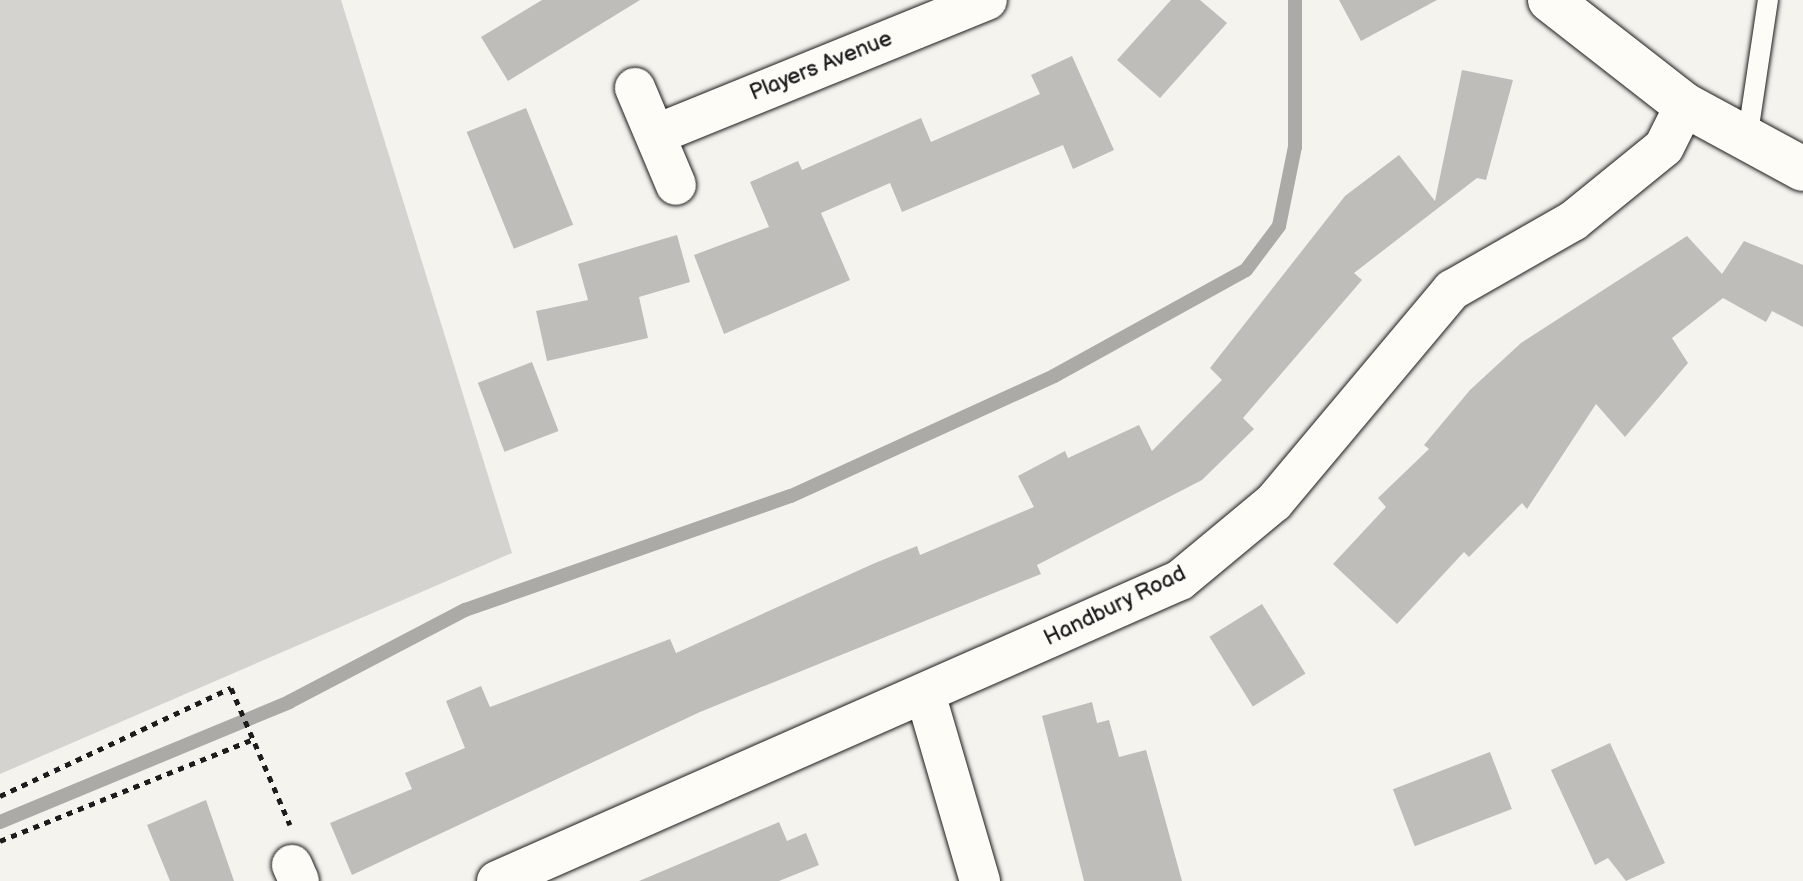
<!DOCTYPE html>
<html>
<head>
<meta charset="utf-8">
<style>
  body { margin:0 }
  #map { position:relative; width:1803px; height:881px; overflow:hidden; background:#f4f3ee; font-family:"Balsamiq Sans",sans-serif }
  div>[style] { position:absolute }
  .green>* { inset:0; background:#d4d3cf }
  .stream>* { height:14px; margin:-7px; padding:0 7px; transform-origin:7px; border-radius:7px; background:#abaaa6 }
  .building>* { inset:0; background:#bebdba; transform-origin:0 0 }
  .path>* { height:5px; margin-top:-2.5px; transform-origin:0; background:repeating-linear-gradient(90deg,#1c1c1c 0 6px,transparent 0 12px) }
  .roads { filter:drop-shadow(0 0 2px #1c1c1c) drop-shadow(0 0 2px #1c1c1c) }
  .lane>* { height:20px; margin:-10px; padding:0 10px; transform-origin:10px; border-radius:10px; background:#fdfcf7 }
  .street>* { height:40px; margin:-20px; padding:0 20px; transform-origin:20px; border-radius:20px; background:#fdfcf7 }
  .secondary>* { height:44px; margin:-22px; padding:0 22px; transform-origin:22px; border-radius:22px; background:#fdfcf7 }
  span { translate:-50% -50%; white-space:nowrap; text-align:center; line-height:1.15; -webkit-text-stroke:6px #fdfcf7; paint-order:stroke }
  .street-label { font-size:22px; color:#1c1c1c }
</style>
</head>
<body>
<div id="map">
  <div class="green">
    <div style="clip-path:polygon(0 0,341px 0,512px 553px,0 774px)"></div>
  </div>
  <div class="stream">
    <div style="left:0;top:822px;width:313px;rotate:-22.5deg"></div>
    <div style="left:289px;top:702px;width:199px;rotate:-27.6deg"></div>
    <div style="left:465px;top:610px;width:345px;rotate:-19.3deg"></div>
    <div style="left:791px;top:496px;width:289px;rotate:-24.5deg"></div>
    <div style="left:1054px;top:376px;width:219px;rotate:-28.9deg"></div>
    <div style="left:1246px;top:270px;width:55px;rotate:-53.1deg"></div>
    <div style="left:1279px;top:226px;width:81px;rotate:-78.6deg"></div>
    <div style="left:1295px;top:147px;width:147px;rotate:-90deg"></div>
  </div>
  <div class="building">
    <div style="clip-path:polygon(542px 0,640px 0,508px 81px,481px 37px)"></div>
    <div style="clip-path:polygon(1171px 0,1200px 0,1227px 23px,1160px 98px,1117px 60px)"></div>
    <div style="clip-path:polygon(1339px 0,1437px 0,1361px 41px)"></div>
    <div style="clip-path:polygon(1072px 56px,1114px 150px,1073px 169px,1063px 145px,902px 212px,890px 183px,821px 213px,850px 280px,724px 334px,694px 255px,769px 227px,750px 182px,798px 161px,802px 170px,921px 118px,931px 142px,1040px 94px,1031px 75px)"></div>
    <div style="clip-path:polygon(1462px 70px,1513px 80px,1486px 180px,1477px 178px,1354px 273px,1362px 280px,1243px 418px,1254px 429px,1202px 480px,1037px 565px,1041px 574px,700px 712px,352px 875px,330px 823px,412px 789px,405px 773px,465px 748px,446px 701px,481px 686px,490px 707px,670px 639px,676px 653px,875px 563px,917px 546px,920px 555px,1034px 507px,1018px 476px,1065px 451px,1068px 458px,1139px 425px,1152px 451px,1222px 380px,1210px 368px,1345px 196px,1399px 155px,1435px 201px)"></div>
    <div style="left:526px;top:108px;width:126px;height:64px;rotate:68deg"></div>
    <div style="clip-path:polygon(677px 235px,690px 282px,639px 297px,648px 338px,547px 361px,536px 311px,588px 300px,578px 264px)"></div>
    <div style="clip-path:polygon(1687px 236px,1722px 274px,1744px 241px,1803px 265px,1803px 327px,1772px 311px,1766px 322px,1723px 298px,1672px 338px,1688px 363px,1625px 437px,1596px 404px,1527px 509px,1522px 503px,1469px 557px,1464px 552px,1397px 624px,1333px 564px,1386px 507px,1378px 498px,1429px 449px,1424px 445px,1470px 390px,1521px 343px)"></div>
    <div style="left:532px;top:362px;width:74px;height:58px;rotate:69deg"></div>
    <div style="left:1262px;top:604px;width:82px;height:62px;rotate:58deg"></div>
    <div style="clip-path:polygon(1092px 702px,1097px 723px,1109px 720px,1119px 757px,1146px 750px,1182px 881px,1084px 881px,1042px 716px)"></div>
    <div style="clip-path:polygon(1610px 743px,1665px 863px,1626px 881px,1608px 858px,1595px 865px,1551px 770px)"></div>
    <div style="left:1490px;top:752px;width:61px;height:104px;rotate:69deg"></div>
    <div style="clip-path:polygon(206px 800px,234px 881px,170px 881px,147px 825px)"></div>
    <div style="clip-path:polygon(779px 822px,787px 841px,806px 833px,819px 865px,779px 881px,639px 881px)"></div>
  </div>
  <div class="path">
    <div style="left:0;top:796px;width:255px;rotate:-25.1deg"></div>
    <div style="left:231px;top:688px;width:149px;rotate:66.7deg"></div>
    <div style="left:0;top:841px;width:271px;rotate:-21.9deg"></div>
  </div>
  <div class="roads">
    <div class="lane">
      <div style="left:1747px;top:140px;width:142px;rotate:-81.5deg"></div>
    </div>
    <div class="street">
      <div style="left:635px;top:88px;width:105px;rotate:67.1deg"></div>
      <div style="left:657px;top:134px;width:356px;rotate:-22.1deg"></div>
      <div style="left:925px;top:693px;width:196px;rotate:73.7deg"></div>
      <div style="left:292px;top:865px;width:17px;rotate:66deg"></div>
      <div style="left:497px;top:881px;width:746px;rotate:-23.78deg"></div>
      <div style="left:1180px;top:580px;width:122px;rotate:-39.7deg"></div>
      <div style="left:1274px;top:502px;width:277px;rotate:-50deg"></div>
      <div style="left:1452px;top:290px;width:139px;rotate:-29.7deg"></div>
      <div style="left:1573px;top:221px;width:117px;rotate:-39.1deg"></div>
      <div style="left:1664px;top:147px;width:47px;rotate:-63.4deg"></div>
    </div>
    <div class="secondary">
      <div style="left:1550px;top:0;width:171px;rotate:37.9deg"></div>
      <div style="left:1685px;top:105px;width:134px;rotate:28.5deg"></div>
    </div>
  </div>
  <div class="street-label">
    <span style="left:821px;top:66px;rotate:-22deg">Players Avenue</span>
    <span style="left:1115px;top:606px;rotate:-26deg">Handbury Road</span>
  </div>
</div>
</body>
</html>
